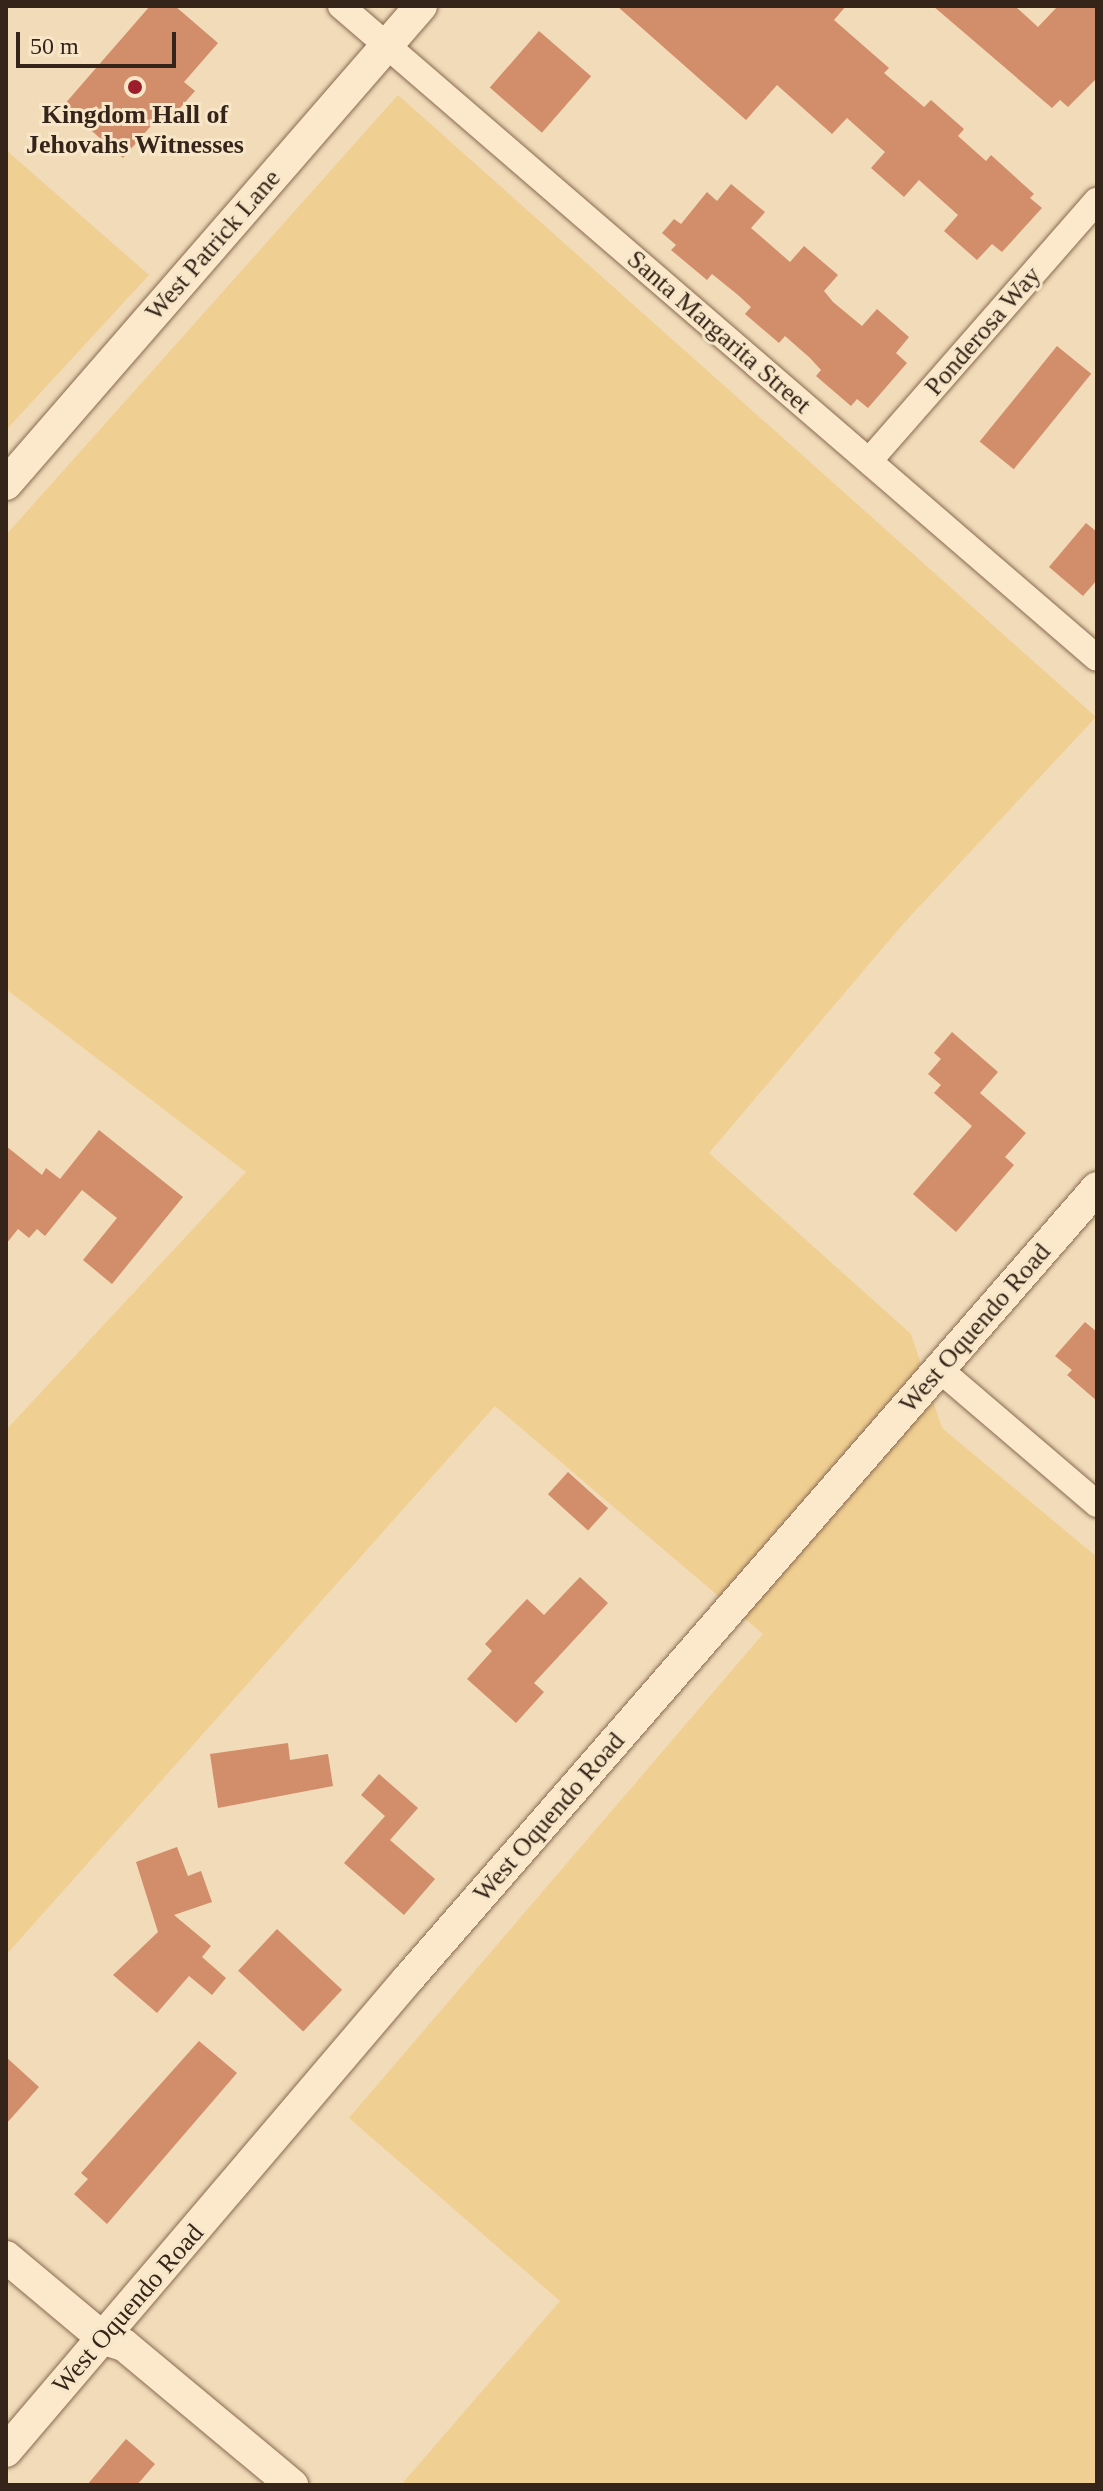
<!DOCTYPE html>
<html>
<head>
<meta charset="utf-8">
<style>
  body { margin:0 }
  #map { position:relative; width:1103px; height:2491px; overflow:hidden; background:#f1dbb8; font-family:Georgia,serif }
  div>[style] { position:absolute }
  .sand>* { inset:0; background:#f0cf92 }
  .building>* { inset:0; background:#d28d6b; transform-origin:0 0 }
  .roads { filter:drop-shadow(0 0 2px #886a52) drop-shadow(0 0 2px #886a52) }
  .minor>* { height:26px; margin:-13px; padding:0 13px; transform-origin:13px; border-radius:13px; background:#fce9cc }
  .tertiary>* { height:32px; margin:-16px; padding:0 16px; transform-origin:16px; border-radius:16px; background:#fce9cc }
  .dots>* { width:22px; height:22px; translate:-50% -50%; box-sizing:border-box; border:4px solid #f8e6c8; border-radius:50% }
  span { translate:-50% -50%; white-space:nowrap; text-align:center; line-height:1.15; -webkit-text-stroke:6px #f8e6c8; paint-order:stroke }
  .poi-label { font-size:26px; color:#352419; font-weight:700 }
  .street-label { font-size:26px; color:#352419 }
  .frame { position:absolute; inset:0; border:8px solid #352419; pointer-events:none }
  .scale { position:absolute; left:16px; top:32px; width:160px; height:36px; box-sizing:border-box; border:4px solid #352419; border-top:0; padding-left:10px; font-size:24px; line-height:28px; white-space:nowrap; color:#352419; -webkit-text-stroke:6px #f8e6c8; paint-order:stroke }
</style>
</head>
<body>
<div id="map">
  <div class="sand">
    <div style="clip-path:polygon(398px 95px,1096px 717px,903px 924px,709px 1153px,911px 1334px,942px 1428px,1097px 1557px,1097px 2485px,401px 2485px,560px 2301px,349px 2118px,763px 1634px,495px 1406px,6px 1955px,6px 1430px,246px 1172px,6px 989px,6px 535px)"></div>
    <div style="clip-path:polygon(6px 150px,149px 275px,6px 430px)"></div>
  </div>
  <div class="building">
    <div style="clip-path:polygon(150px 6px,175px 6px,218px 43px,184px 82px,195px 91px,164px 126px,156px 120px,123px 158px,63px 106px)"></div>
    <div style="clip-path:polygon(617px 6px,846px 6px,834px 20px,889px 68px,884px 73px,924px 107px,931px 100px,964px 129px,958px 136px,986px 161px,991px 155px,1034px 194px,1030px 198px,1042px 208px,1002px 252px,992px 244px,977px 260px,944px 231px,958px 215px,919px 180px,904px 197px,871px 168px,885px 152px,847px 118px,832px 134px,777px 85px,746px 120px)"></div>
    <div style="clip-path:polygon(933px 6px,1015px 6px,1038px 27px,1058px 6px,1097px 6px,1097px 78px,1068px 107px,1060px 100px,1052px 108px)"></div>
    <div style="left:539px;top:31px;width:69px;height:75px;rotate:41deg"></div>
    <div style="clip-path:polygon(731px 184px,765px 212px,751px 228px,790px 262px,804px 246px,838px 275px,824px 291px,833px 302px,862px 326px,877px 309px,909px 337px,896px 353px,907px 363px,868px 408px,857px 399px,851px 406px,816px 376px,821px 370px,810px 358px,785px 336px,779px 343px,745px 314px,751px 307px,738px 295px,712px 274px,707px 280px,671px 250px,676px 245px,662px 233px,674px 219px,681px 224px,707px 192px,717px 201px)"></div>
    <div style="left:1057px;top:346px;width:44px;height:123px;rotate:39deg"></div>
    <div style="clip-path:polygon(1086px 523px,1097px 532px,1097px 580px,1083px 596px,1049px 567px)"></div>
    <div style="clip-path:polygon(952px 1032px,998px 1072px,980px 1093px,1026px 1133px,1005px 1157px,1014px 1165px,956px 1232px,913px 1194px,972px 1126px,934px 1093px,941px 1085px,928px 1074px,941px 1059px,934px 1053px)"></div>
    <div style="clip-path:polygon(99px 1130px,183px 1197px,112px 1284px,83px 1260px,117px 1218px,82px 1190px,45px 1236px,37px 1229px,29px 1238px,18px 1229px,6px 1244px,6px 1146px,42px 1175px,46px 1168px,60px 1179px)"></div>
    <div style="clip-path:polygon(1085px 1322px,1097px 1332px,1097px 1401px,1067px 1375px,1072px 1370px,1055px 1356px)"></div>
    <div style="left:568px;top:1472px;width:54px;height:30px;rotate:42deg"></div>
    <div style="clip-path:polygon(580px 1577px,608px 1603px,534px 1683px,544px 1692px,516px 1723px,467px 1679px,492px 1651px,485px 1644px,527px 1599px,544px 1615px)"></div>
    <div style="clip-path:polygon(288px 1743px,290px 1760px,328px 1754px,333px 1786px,218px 1808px,210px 1754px)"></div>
    <div style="clip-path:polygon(379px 1774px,418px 1808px,390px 1840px,435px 1879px,404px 1915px,344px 1863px,385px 1816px,361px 1795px)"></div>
    <div style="clip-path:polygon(177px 1847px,188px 1876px,201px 1871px,212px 1902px,174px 1915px,211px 1946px,202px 1957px,226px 1978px,212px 1995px,189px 1976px,157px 2013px,113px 1975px,158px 1932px,136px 1862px)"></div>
    <div style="left:277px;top:1929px;width:89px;height:57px;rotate:43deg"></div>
    <div style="clip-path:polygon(199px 2041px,237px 2073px,107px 2224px,74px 2194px,88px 2179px,81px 2173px)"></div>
    <div style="clip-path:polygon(6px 2057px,39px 2087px,6px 2124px)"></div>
    <div style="clip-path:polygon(126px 2439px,155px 2464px,137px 2485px,87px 2485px)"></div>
  </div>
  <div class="roads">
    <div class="minor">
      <div style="left:341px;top:6px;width:998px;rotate:40.78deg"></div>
      <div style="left:869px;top:461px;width:346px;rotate:-48.8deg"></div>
      <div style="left:939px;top:1369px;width:208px;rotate:40.5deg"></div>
    </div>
    <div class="tertiary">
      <div style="left:6px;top:484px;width:633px;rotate:-49.04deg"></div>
      <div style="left:6px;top:2257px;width:128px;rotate:39.9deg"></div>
      <div style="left:104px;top:2339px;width:21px;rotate:17deg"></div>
      <div style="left:124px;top:2345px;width:219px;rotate:39.8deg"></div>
      <div style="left:6px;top:2451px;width:620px;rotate:-49.58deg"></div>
      <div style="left:408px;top:1979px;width:1049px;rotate:-48.94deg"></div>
    </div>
  </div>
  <div class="dots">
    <div style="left:135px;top:87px;background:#9b1e2a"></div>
  </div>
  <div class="poi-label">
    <span style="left:135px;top:130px">Kingdom Hall of<br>Jehovahs Witnesses</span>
  </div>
  <div class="street-label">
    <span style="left:213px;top:245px;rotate:-49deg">West Patrick Lane</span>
    <span style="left:983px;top:331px;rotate:-49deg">Ponderosa Way</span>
    <span style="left:719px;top:332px;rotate:41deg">Santa Margarita Street</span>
    <span style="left:975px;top:1328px;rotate:-49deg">West Oquendo Road</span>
    <span style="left:549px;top:1817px;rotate:-49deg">West Oquendo Road</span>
    <span style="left:128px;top:2309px;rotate:-49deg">West Oquendo Road</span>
  </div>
  <div class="frame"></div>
  <div class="scale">50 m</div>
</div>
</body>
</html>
